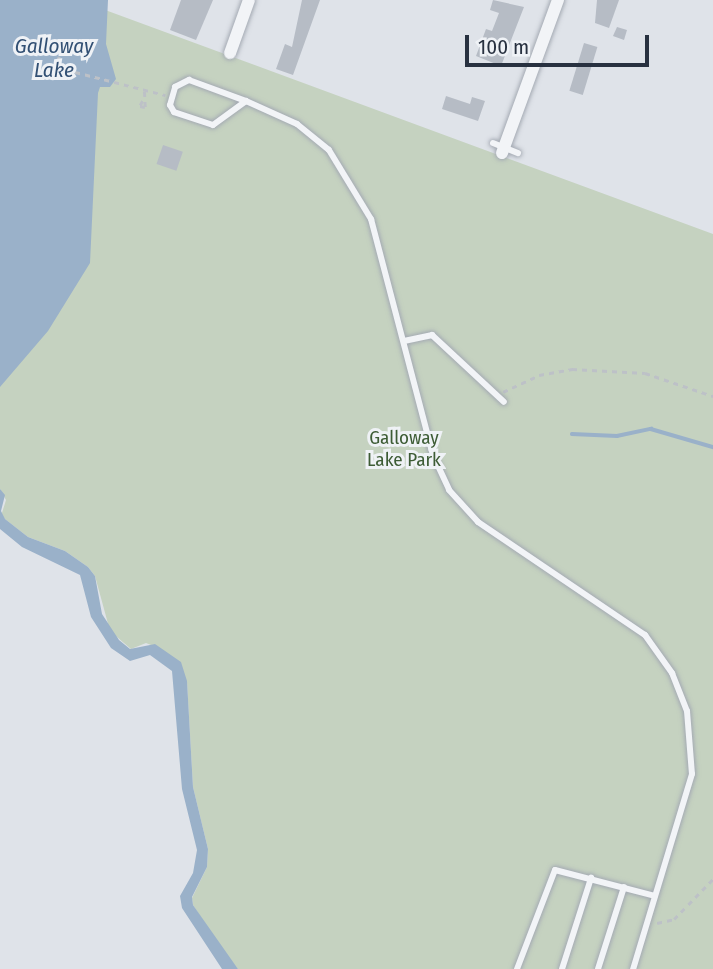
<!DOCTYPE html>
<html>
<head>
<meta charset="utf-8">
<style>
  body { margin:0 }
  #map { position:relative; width:713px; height:969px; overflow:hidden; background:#dfe3e9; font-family:"Fira Sans Condensed",sans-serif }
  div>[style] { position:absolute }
  .green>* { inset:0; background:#c5d2c0 }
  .water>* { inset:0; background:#9ab1c9 }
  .stream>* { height:3.5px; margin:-1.75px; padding:0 1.75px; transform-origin:1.75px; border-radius:1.75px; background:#9ab1c9 }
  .building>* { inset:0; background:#b6bcc5; transform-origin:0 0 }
  .path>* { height:2.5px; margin-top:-1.25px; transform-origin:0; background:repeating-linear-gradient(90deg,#bdc1c7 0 5px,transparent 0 10px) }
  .roads { filter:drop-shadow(0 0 2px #a4aab3) drop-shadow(0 0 2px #a4aab3) }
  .service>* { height:6px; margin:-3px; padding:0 3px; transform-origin:3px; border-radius:3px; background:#f2f4f7 }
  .minor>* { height:12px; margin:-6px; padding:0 6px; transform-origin:6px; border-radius:6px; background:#f2f4f7 }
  span { translate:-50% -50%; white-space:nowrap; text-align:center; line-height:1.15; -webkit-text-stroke:6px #eff2f6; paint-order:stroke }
  .park-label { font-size:19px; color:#3d5c35 }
  .water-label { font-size:21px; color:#325074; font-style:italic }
  .scale { position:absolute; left:465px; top:35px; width:184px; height:32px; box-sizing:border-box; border:4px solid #283140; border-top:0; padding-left:9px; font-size:21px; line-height:24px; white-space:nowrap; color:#283140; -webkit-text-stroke:5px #eff2f6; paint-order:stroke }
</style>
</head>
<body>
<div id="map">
  <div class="green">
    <div style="clip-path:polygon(0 0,78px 0,713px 234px,713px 969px,238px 969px,223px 951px,193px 905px,192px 898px,207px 867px,208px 849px,193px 787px,187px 682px,161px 649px,146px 643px,131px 649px,110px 631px,95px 576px,88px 567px,65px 551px,28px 537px,1px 516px,6px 500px,0 489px)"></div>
  </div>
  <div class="water">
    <div style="clip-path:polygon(0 0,108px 0,106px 44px,116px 79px,110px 87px,100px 87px,98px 93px,90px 263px,48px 331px,0 387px)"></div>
    <div style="clip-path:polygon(0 489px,5px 495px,1px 511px,5px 519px,28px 537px,65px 551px,88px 567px,95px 576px,102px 614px,119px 640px,130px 649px,155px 644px,181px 662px,187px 681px,193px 787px,208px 849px,207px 867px,192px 897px,193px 905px,238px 969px,222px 969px,182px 908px,180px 896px,193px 873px,197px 850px,182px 789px,172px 671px,150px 655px,130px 661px,111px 648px,91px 617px,80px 575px,22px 547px,0 529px)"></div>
  </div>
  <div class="stream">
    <div style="left:572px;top:434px;width:45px;rotate:2.5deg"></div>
    <div style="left:617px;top:436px;width:35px;rotate:-12deg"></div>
    <div style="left:651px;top:429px;width:65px;rotate:16.2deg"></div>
  </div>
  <div class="building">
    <div style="clip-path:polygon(181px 0,213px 0,196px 40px,170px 30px)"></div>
    <div style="clip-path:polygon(302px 0,320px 0,293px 75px,276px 69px,285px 44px,292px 47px)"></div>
    <div style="clip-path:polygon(493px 0,524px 7px,501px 66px,476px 56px,486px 29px,492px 31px,499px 13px,490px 10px)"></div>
    <div style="clip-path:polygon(597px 0,619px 0,609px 28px,595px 23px)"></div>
    <div style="clip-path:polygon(617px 27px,627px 30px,624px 40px,613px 36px)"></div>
    <div style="left:584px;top:43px;width:14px;height:50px;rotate:17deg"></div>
    <div style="clip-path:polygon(446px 96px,470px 104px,472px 97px,485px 101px,478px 121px,442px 109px)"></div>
    <div style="left:163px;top:145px;width:21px;height:20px;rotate:19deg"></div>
  </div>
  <div class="path">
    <div style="left:56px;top:67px;width:113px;rotate:14.4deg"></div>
    <div style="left:54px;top:78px;width:22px;rotate:-77deg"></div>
    <div style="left:143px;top:101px;width:6px;rotate:121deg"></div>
    <div style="left:140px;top:106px;width:5px;rotate:11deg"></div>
    <div style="left:145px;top:107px;width:18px;rotate:-93deg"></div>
    <div style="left:503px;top:392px;width:40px;rotate:-25deg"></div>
    <div style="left:539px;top:375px;width:34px;rotate:-10deg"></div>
    <div style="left:572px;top:369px;width:73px;rotate:3.1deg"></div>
    <div style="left:645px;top:373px;width:72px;rotate:18.7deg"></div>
    <div style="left:657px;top:923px;width:17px;rotate:-13deg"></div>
    <div style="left:674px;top:919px;width:56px;rotate:-45.7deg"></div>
  </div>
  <div class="roads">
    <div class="service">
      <div style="left:246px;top:101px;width:41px;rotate:144deg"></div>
      <div style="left:213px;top:125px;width:41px;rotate:-161.6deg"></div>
      <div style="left:174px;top:112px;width:8px;rotate:-120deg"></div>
      <div style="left:170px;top:105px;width:19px;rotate:-74deg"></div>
      <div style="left:175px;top:87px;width:16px;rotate:-27deg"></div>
      <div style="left:189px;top:80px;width:61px;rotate:20.2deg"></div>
      <div style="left:246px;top:101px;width:56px;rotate:24.3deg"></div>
      <div style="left:297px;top:124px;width:41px;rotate:39.1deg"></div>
      <div style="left:329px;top:150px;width:81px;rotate:58.7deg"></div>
      <div style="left:371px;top:219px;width:244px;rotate:75.3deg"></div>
      <div style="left:433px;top:455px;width:38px;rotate:65deg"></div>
      <div style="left:449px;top:490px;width:43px;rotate:47.8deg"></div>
      <div style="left:478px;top:522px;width:202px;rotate:34.1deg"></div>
      <div style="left:645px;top:635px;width:47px;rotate:54.6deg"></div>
      <div style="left:672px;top:673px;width:41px;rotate:68.5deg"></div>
      <div style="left:687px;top:711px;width:63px;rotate:85.5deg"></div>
      <div style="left:692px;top:774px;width:204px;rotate:106.8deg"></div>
      <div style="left:493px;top:143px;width:27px;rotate:22deg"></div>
      <div style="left:404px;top:341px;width:29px;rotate:-12deg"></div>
      <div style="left:432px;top:335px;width:98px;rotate:42.9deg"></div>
      <div style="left:517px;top:969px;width:106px;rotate:-69deg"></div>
      <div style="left:555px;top:870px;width:103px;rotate:14.6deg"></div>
      <div style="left:562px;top:969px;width:96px;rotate:-72.3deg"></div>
      <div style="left:598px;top:969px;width:86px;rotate:-72.4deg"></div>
    </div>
    <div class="minor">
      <div style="left:230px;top:53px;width:56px;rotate:-70.3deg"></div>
      <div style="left:502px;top:153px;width:163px;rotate:-69.9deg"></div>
    </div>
  </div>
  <div class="park-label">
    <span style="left:404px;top:449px">Galloway<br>Lake Park</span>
  </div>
  <div class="water-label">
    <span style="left:54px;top:58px">Galloway<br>Lake</span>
  </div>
  <div class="scale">100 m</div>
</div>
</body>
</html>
